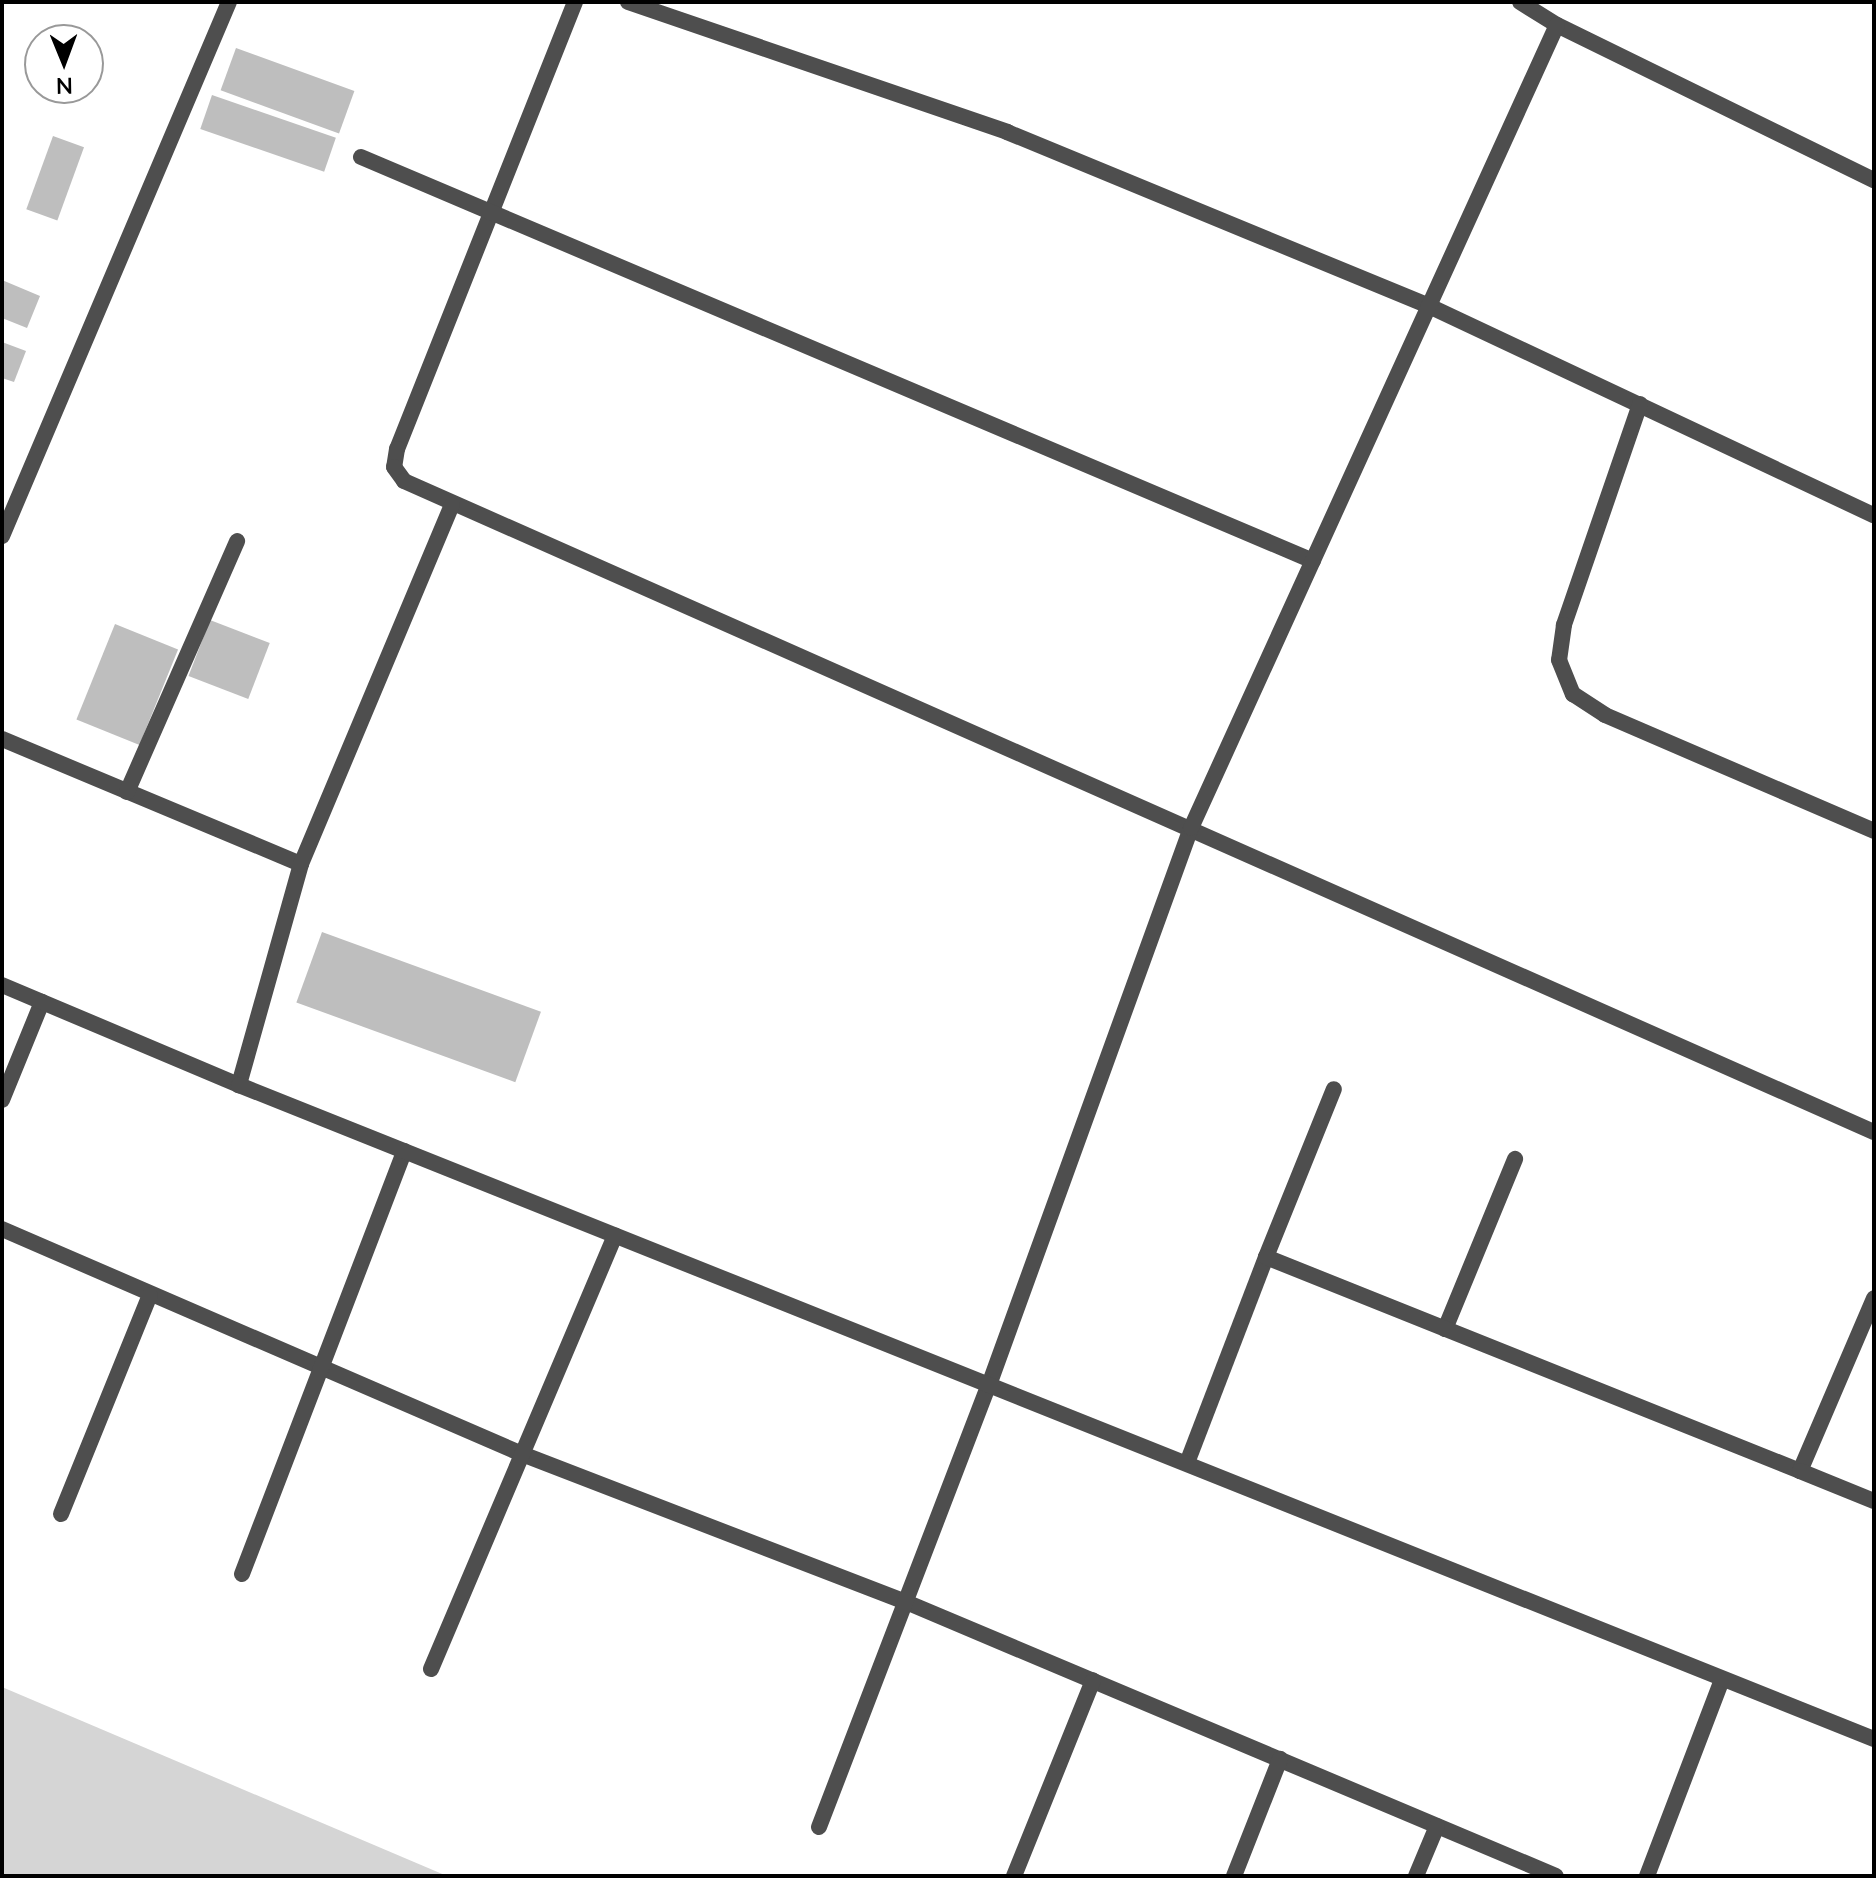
<!DOCTYPE html>
<html>
<head>
<meta charset="utf-8">
<style>
  body { margin:0 }
  #map { position:relative; width:1876px; height:1878px; overflow:hidden; background:#fff; font-family:Lato,sans-serif }
  div>[style] { position:absolute }
  .green>* { inset:0; background:#d5d5d5 }
  .building>* { inset:0; background:#bebebe; transform-origin:0 0 }
  .minor>* { height:16px; margin:-8px; padding:0 8px; transform-origin:8px; border-radius:8px; background:#4e4e4e }
  .tertiary>* { height:16px; margin:-8px; padding:0 8px; transform-origin:8px; border-radius:8px; background:#4e4e4e }
  span { translate:-50% -50%; white-space:nowrap; text-align:center; line-height:1.15; -webkit-text-stroke:7px #fff; paint-order:stroke }
  .frame { position:absolute; inset:0; border:4px solid #000; pointer-events:none }
  .north { position:absolute; left:24px; top:24px; width:80px; height:80px; box-sizing:border-box; background:#fff; border:2px solid #999; border-radius:50%; rotate:179deg; font-size:22px; font-weight:700; line-height:32px; text-align:center; color:#000 }
  .north::after { content:''; display:block; margin:auto; width:28px; height:36px; background:#000; clip-path:polygon(50% 0,100% 100%,50% 72%,0 100%) }
</style>
</head>
<body>
<div id="map">
  <div class="green">
    <div style="clip-path:polygon(2px 1687px,447px 1876px,2px 1876px)"></div>
  </div>
  <div class="building">
    <div style="left:236px;top:48px;width:126px;height:45px;rotate:20deg"></div>
    <div style="left:212px;top:95px;width:131px;height:36px;rotate:19deg"></div>
    <div style="left:53px;top:136px;width:33px;height:78px;rotate:20deg"></div>
    <div style="clip-path:polygon(2px 280px,40px 296px,27px 328px,2px 318px)"></div>
    <div style="clip-path:polygon(2px 342px,26px 351px,14px 382px,2px 378px)"></div>
    <div style="left:210px;top:620px;width:64px;height:60px;rotate:21deg"></div>
    <div style="left:115px;top:624px;width:68px;height:103px;rotate:22deg"></div>
    <div style="left:322px;top:932px;width:233px;height:75px;rotate:20deg"></div>
  </div>
  <div class="minor">
    <div style="left:575px;top:2px;width:481px;rotate:111.7deg"></div>
    <div style="left:397px;top:449px;width:18px;rotate:99deg"></div>
    <div style="left:394px;top:467px;width:17px;rotate:54deg"></div>
    <div style="left:404px;top:481px;width:1608px;rotate:23.89deg"></div>
    <div style="left:628px;top:2px;width:401px;rotate:18.9deg"></div>
    <div style="left:1007px;top:132px;width:456px;rotate:22.4deg"></div>
    <div style="left:1429px;top:306px;width:492px;rotate:25.2deg"></div>
    <div style="left:1520px;top:2px;width:44px;rotate:31.9deg"></div>
    <div style="left:1557px;top:25px;width:353px;rotate:26.1deg"></div>
    <div style="left:361px;top:157px;width:1034px;rotate:22.99deg"></div>
    <div style="left:1640px;top:404px;width:234px;rotate:109deg"></div>
    <div style="left:1564px;top:625px;width:35px;rotate:98deg"></div>
    <div style="left:1559px;top:660px;width:37px;rotate:68deg"></div>
    <div style="left:1573px;top:694px;width:38px;rotate:33deg"></div>
    <div style="left:1605px;top:715px;width:293px;rotate:23.3deg"></div>
    <div style="left:2px;top:536px;width:580px;rotate:-66.97deg"></div>
    <div style="left:2px;top:739px;width:324px;rotate:22.7deg"></div>
    <div style="left:301px;top:864px;width:230px;rotate:105.7deg"></div>
    <div style="left:127px;top:792px;width:274px;rotate:-66.3deg"></div>
    <div style="left:301px;top:864px;width:389px;rotate:-67.2deg"></div>
    <div style="left:2px;top:1100px;width:106px;rotate:-67.8deg"></div>
    <div style="left:2px;top:1229px;width:567px;rotate:23.4deg"></div>
    <div style="left:522px;top:1454px;width:412px;rotate:21.1deg"></div>
    <div style="left:906px;top:1602px;width:705px;rotate:22.86deg"></div>
    <div style="left:1266px;top:1257px;width:181px;rotate:-68deg"></div>
    <div style="left:1445px;top:1329px;width:184px;rotate:-67.6deg"></div>
    <div style="left:1187px;top:1463px;width:221px;rotate:-69deg"></div>
    <div style="left:1266px;top:1257px;width:575px;rotate:21.84deg"></div>
    <div style="left:1800px;top:1471px;width:188px;rotate:-66.8deg"></div>
    <div style="left:1800px;top:1471px;width:80px;rotate:22.1deg"></div>
    <div style="left:61px;top:1514px;width:236px;rotate:-67.9deg"></div>
    <div style="left:242px;top:1574px;width:453px;rotate:-69deg"></div>
    <div style="left:431px;top:1669px;width:471px;rotate:-67deg"></div>
    <div style="left:819px;top:1827px;width:474px;rotate:-69deg"></div>
    <div style="left:989px;top:1385px;width:592px;rotate:-70.07deg"></div>
    <div style="left:1191px;top:828px;width:882px;rotate:-65.5deg"></div>
    <div style="left:1014px;top:1876px;width:211px;rotate:-68deg"></div>
    <div style="left:1234px;top:1876px;width:126px;rotate:-68.5deg"></div>
    <div style="left:1416px;top:1876px;width:54px;rotate:-67.2deg"></div>
    <div style="left:1647px;top:1876px;width:210px;rotate:-69.1deg"></div>
  </div>
  <div class="tertiary">
    <div style="left:2px;top:985px;width:257px;rotate:22.9deg"></div>
    <div style="left:239px;top:1085px;width:1761px;rotate:21.8deg"></div>
  </div>
  <div class="frame"></div>
  <div class="north">N</div>
</div>
</body>
</html>
